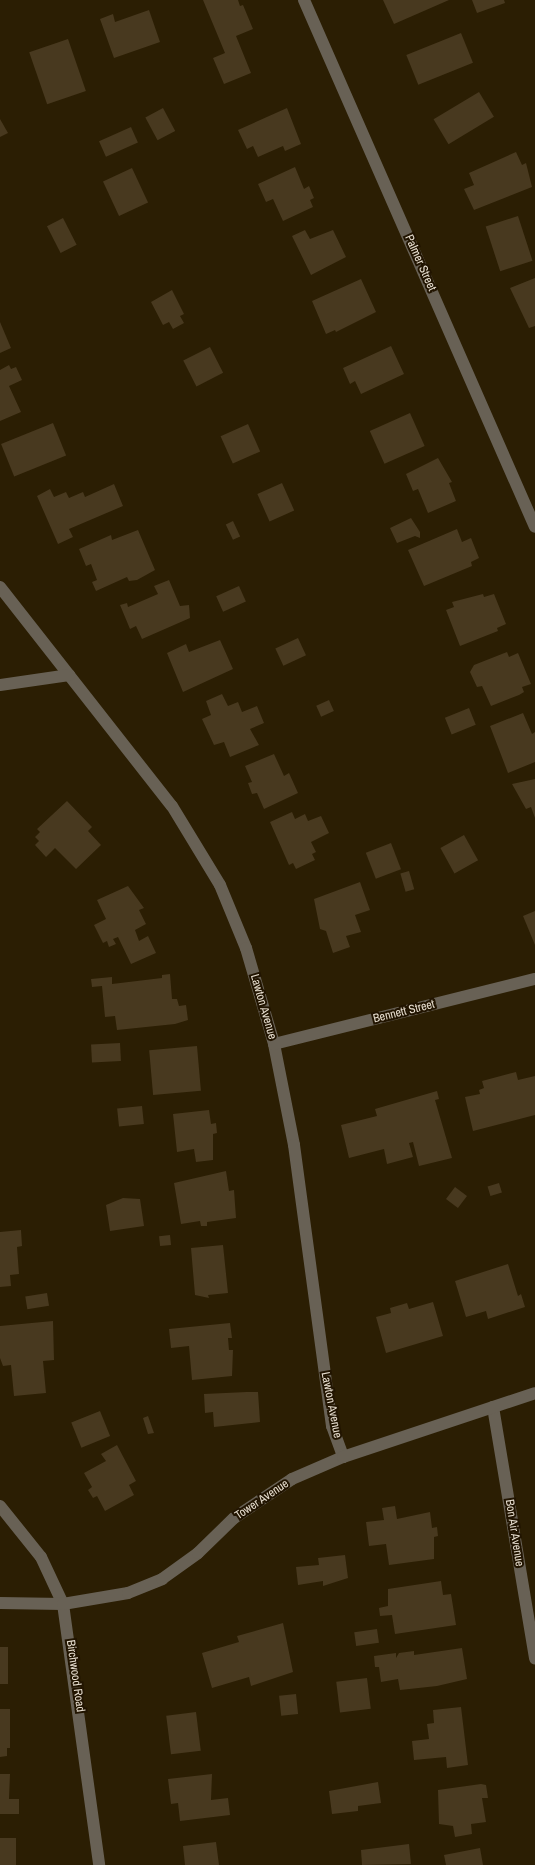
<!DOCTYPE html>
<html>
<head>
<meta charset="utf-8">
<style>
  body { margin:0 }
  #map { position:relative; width:535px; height:1865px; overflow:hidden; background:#2b1e03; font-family:"Archivo Narrow",sans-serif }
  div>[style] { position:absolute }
  .building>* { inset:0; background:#48391f; transform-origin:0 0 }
  .street>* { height:12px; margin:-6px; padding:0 6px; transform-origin:6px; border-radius:6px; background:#686155 }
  span { translate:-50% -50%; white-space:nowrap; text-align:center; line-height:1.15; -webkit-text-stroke:4px #211400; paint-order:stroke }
  .street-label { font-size:12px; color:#e7decf }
</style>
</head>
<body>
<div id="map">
  <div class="building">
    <div style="clip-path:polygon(203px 0,238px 0,240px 6px,243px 5px,253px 29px,236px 36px,251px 73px,224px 84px,213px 58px,225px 53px)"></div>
    <div style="clip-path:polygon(383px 0,449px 0,394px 24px)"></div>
    <div style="clip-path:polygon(472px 0,504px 0,505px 3px,477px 13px)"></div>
    <div style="clip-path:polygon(149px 10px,160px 42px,114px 58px,100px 19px,113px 14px,115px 22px)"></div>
    <div style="left:461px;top:33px;width:32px;height:59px;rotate:68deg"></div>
    <div style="left:68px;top:39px;width:55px;height:41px;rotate:71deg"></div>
    <div style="left:479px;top:92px;width:29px;height:53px;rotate:59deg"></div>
    <div style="left:163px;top:108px;width:26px;height:20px;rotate:62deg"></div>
    <div style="clip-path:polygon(287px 108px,301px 144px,285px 151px,283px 146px,258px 157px,253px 146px,247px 149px,238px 130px)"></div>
    <div style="clip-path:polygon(0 119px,8px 133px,0 137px)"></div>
    <div style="left:131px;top:127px;width:17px;height:35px;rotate:66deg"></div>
    <div style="clip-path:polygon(516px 152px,522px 165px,526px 163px,532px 187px,474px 210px,464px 189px,474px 185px,469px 173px)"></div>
    <div style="clip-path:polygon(295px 167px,304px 189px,309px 186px,314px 198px,310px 200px,313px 207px,283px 221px,273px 199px,266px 202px,258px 184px)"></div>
    <div style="left:132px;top:168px;width:38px;height:32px;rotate:65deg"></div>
    <div style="left:518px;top:216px;width:47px;height:34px;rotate:72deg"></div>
    <div style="left:63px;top:218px;width:30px;height:18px;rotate:63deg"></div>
    <div style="clip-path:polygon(305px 230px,310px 239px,333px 230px,346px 257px,311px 275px,292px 236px)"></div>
    <div style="clip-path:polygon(535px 278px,535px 326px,529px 328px,510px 288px)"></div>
    <div style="clip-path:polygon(361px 279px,376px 312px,336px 332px,335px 330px,326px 334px,312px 301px)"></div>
    <div style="clip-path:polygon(172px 290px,184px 314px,180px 316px,184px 323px,173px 329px,169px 322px,163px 325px,151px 302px)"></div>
    <div style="clip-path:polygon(0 322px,11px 348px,0 353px)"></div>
    <div style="clip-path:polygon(391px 346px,404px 374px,361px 394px,355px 381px,350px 384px,343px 368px)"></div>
    <div style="left:210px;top:347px;width:29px;height:30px;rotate:63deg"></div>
    <div style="clip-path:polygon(9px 365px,11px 369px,16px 367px,22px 380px,9px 386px,21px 412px,0 421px,0 370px)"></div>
    <div style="left:410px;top:413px;width:36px;height:44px;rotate:66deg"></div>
    <div style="left:53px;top:423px;width:35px;height:56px;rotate:68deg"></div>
    <div style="left:248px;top:424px;width:30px;height:30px;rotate:66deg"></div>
    <div style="clip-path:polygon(438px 458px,452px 482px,449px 483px,456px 501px,428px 513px,418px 489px,413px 491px,406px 474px)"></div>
    <div style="left:282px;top:483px;width:30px;height:27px;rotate:66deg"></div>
    <div style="clip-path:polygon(114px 484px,123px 506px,69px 529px,73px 537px,58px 544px,37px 496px,50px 489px,54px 497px,66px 492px,69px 498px,83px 492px,85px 497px)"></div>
    <div style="clip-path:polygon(411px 518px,420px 532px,420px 538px,415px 536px,397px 543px,390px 528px)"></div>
    <div style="left:233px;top:521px;width:17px;height:8px;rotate:65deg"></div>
    <div style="clip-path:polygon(457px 529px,462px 542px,471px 538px,479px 558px,471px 562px,472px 566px,424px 586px,408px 550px)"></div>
    <div style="clip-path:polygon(138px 530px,155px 570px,137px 580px,129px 581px,127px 577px,96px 591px,92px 582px,97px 580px,91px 564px,86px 566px,79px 549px,111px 535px,112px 540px)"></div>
    <div style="clip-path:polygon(169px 580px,180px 606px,189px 605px,190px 618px,142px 639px,136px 626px,130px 629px,120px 605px,127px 603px,128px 607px,158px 594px,154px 586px)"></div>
    <div style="left:239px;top:586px;width:17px;height:25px;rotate:66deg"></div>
    <div style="clip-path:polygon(483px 594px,484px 597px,494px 594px,506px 624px,497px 628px,498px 631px,460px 646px,446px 610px,454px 607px,452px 602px)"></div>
    <div style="left:298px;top:638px;width:19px;height:25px;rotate:65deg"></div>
    <div style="clip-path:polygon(220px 640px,233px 669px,183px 692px,167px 653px,186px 644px,189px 652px)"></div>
    <div style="clip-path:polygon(507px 652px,509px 657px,518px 653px,531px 684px,522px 687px,524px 692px,519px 695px,491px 706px,482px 686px,477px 687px,470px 672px,474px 665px)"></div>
    <div style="clip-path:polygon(222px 694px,228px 706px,238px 702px,242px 712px,257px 706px,264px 723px,250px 729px,259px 745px,230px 757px,224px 742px,214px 745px,202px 719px,211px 715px,206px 701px)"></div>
    <div style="left:329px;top:700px;width:12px;height:14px;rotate:66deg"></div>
    <div style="left:469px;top:708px;width:18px;height:26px;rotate:68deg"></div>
    <div style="clip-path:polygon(523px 713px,532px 734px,535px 732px,535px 762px,508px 773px,490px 726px)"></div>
    <div style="clip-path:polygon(274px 754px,284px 776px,289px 773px,298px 793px,264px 809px,257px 793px,252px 794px,248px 783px,252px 782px,245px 766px)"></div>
    <div style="clip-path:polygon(535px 779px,535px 818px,531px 807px,526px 809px,512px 784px)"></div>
    <div style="clip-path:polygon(67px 801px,92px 827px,88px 831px,101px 845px,76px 869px,55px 848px,46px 857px,35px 845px,39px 841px,35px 837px,40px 832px,37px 829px)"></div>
    <div style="clip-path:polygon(292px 812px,295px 819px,305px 814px,308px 821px,321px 816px,329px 833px,311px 842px,316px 852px,312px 854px,315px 860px,296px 869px,293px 863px,289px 865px,270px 822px)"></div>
    <div style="left:464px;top:835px;width:29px;height:27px;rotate:61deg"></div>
    <div style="left:391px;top:843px;width:28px;height:27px;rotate:69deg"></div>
    <div style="left:409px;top:871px;width:19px;height:9px;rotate:74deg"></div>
    <div style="clip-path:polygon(360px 882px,370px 910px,355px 915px,361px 932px,346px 936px,350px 947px,333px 953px,326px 931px,320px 929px,314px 899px)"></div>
    <div style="clip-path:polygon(128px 886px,144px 908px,139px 910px,146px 924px,135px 930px,139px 941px,148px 936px,156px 953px,131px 964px,118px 937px,113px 939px,116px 944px,109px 947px,107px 941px,103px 943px,94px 925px,106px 919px,97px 900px)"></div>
    <div style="clip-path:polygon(535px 911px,535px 945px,523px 916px)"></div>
    <div style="clip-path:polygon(170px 974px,172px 999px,177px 999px,179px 1006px,186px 1005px,188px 1020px,175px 1024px,117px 1030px,115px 1016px,105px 1017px,102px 986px,92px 987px,91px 979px,112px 977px,112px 984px,162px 978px,162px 975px)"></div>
    <div style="left:120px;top:1043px;width:18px;height:29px;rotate:87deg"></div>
    <div style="left:197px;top:1046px;width:45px;height:48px;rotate:85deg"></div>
    <div style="clip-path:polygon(516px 1072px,518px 1080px,535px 1076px,535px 1115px,473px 1131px,465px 1097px,480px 1094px,479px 1090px,484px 1088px,482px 1081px)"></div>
    <div style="clip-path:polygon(437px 1091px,439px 1099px,435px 1100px,452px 1158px,419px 1166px,413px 1142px,409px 1143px,413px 1157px,387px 1164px,384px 1149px,349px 1158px,341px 1125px,377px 1116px,375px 1109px)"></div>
    <div style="left:142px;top:1106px;width:18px;height:25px;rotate:84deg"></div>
    <div style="clip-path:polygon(209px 1110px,211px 1124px,216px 1123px,217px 1133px,213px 1134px,213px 1160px,196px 1162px,194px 1149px,177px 1152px,173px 1114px)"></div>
    <div style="clip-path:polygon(226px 1171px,229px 1191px,234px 1190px,236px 1218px,207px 1222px,207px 1226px,201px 1226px,200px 1221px,181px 1224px,174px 1183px)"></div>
    <div style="left:499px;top:1183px;width:10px;height:12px;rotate:73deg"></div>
    <div style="left:455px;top:1187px;width:15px;height:15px;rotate:37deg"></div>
    <div style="clip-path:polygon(123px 1198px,140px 1199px,144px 1226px,110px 1231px,106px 1205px)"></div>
    <div style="clip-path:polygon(21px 1230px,22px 1246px,17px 1247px,19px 1274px,10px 1275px,11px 1286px,0 1287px,0 1232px)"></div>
    <div style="left:170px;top:1235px;width:10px;height:11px;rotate:84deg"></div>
    <div style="clip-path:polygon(223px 1245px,228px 1293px,208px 1295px,209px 1298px,195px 1295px,191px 1248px)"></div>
    <div style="clip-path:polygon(508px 1264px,518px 1296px,521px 1294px,525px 1307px,488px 1319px,486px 1311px,466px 1317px,455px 1281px)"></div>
    <div style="left:47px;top:1293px;width:13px;height:22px;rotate:81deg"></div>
    <div style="clip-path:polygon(433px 1302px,443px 1336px,386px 1353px,376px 1317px,391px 1313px,390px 1308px,407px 1303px,409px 1309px)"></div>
    <div style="clip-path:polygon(53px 1321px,54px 1360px,43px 1361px,46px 1393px,14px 1396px,11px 1365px,3px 1366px,0 1358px,0 1326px)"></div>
    <div style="clip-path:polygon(230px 1323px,232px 1338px,228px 1338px,229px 1350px,233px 1350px,232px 1376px,192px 1380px,189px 1346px,171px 1348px,169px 1329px)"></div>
    <div style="clip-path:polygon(247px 1392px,258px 1392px,260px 1422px,214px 1427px,213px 1412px,205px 1413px,204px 1394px)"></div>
    <div style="left:100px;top:1411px;width:27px;height:31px;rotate:68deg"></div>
    <div style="clip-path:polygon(148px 1416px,154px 1433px,148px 1434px,143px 1418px)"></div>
    <div style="clip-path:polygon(117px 1445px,136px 1481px,129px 1485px,134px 1495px,105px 1511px,97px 1496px,93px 1498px,88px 1490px,92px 1487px,84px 1473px,106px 1461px,101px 1454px)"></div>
    <div style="clip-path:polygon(395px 1506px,397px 1519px,430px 1512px,432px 1528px,437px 1527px,438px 1536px,434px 1537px,434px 1559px,389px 1565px,386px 1544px,369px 1546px,366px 1522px,384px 1520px,382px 1508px)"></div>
    <div style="clip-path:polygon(345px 1555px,348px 1578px,323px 1586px,323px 1581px,298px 1585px,296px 1567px,319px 1565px,318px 1558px)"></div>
    <div style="clip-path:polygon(441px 1581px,443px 1595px,451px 1594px,456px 1625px,395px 1634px,392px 1615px,380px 1616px,379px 1608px,388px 1606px,388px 1589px)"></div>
    <div style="clip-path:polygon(283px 1623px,293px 1672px,251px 1686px,249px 1677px,212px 1688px,202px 1653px,239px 1642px,237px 1636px)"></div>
    <div style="left:377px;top:1629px;width:14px;height:23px;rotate:82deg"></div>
    <div style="left:0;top:1647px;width:8px;height:37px"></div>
    <div style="clip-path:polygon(462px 1648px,467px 1679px,437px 1686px,400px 1690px,398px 1679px,381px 1682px,379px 1667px,375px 1667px,374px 1656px,396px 1653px,396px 1658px,399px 1653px,414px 1651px,414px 1655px)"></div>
    <div style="left:367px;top:1678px;width:31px;height:31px;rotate:83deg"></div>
    <div style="left:296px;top:1694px;width:20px;height:17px;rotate:84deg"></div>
    <div style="clip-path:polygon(461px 1707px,468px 1765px,447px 1768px,446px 1757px,414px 1760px,412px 1741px,429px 1739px,427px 1724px,434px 1723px,433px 1710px)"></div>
    <div style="clip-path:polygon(0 1709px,10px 1709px,10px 1748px,7px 1748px,7px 1756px,0 1757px)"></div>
    <div style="left:196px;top:1712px;width:39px;height:30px;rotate:83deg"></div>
    <div style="clip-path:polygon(0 1774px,10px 1774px,9px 1799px,19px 1799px,19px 1814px,0 1814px)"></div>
    <div style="clip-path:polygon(212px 1774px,211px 1800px,228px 1798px,230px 1815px,180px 1821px,178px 1803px,171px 1804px,168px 1779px)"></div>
    <div style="clip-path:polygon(378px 1782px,381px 1803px,358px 1806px,358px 1811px,332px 1814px,329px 1791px)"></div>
    <div style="clip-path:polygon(481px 1784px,486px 1785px,488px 1798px,482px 1798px,486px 1822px,471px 1824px,472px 1834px,455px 1837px,453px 1826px,439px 1824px,438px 1790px)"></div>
    <div style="left:0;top:1838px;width:16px;height:27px"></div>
    <div style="clip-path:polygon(216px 1842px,219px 1865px,185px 1865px,183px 1846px)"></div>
    <div style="clip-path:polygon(409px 1844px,411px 1864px,362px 1865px,361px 1850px)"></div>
    <div style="clip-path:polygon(480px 1848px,483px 1865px,446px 1865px,444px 1855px)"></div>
  </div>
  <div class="street">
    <div style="left:304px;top:0;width:575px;rotate:66.33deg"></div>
    <div style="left:0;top:587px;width:278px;rotate:51.9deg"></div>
    <div style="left:172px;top:806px;width:92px;rotate:58.7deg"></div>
    <div style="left:220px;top:885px;width:68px;rotate:67.6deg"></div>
    <div style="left:246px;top:948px;width:100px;rotate:73.7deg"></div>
    <div style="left:274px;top:1044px;width:103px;rotate:78.8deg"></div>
    <div style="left:294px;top:1145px;width:284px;rotate:82.3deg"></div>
    <div style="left:332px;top:1426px;width:33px;rotate:70deg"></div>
    <div style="left:0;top:685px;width:70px;rotate:-8.2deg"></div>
    <div style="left:274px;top:1044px;width:269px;rotate:-14deg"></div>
    <div style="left:493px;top:1407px;width:255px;rotate:80.5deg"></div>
    <div style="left:0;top:1506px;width:65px;rotate:51.2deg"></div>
    <div style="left:41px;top:1557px;width:52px;rotate:64.9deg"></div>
    <div style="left:63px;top:1604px;width:263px;rotate:82.1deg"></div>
    <div style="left:0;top:1603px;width:63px;rotate:0.9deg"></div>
    <div style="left:63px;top:1604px;width:66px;rotate:-9.6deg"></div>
    <div style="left:128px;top:1593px;width:37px;rotate:-22deg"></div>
    <div style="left:162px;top:1579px;width:44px;rotate:-35.8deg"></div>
    <div style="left:198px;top:1553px;width:50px;rotate:-44.2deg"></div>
    <div style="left:234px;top:1518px;width:70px;rotate:-33.9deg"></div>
    <div style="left:292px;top:1479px;width:56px;rotate:-23.3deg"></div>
    <div style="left:343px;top:1457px;width:202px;rotate:-18.4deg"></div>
  </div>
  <div class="street-label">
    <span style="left:420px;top:263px;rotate:66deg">Palmer Street</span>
    <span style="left:263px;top:1007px;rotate:74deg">Lawton Avenue</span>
    <span style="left:404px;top:1012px;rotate:-14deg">Bennett Street</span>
    <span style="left:331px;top:1405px;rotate:79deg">Lawton Avenue</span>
    <span style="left:262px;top:1500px;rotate:-34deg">Tower Avenue</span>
    <span style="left:514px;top:1533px;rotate:81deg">Bon Air Avenue</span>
    <span style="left:75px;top:1676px;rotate:82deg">Birchwood Road</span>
  </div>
</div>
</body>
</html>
